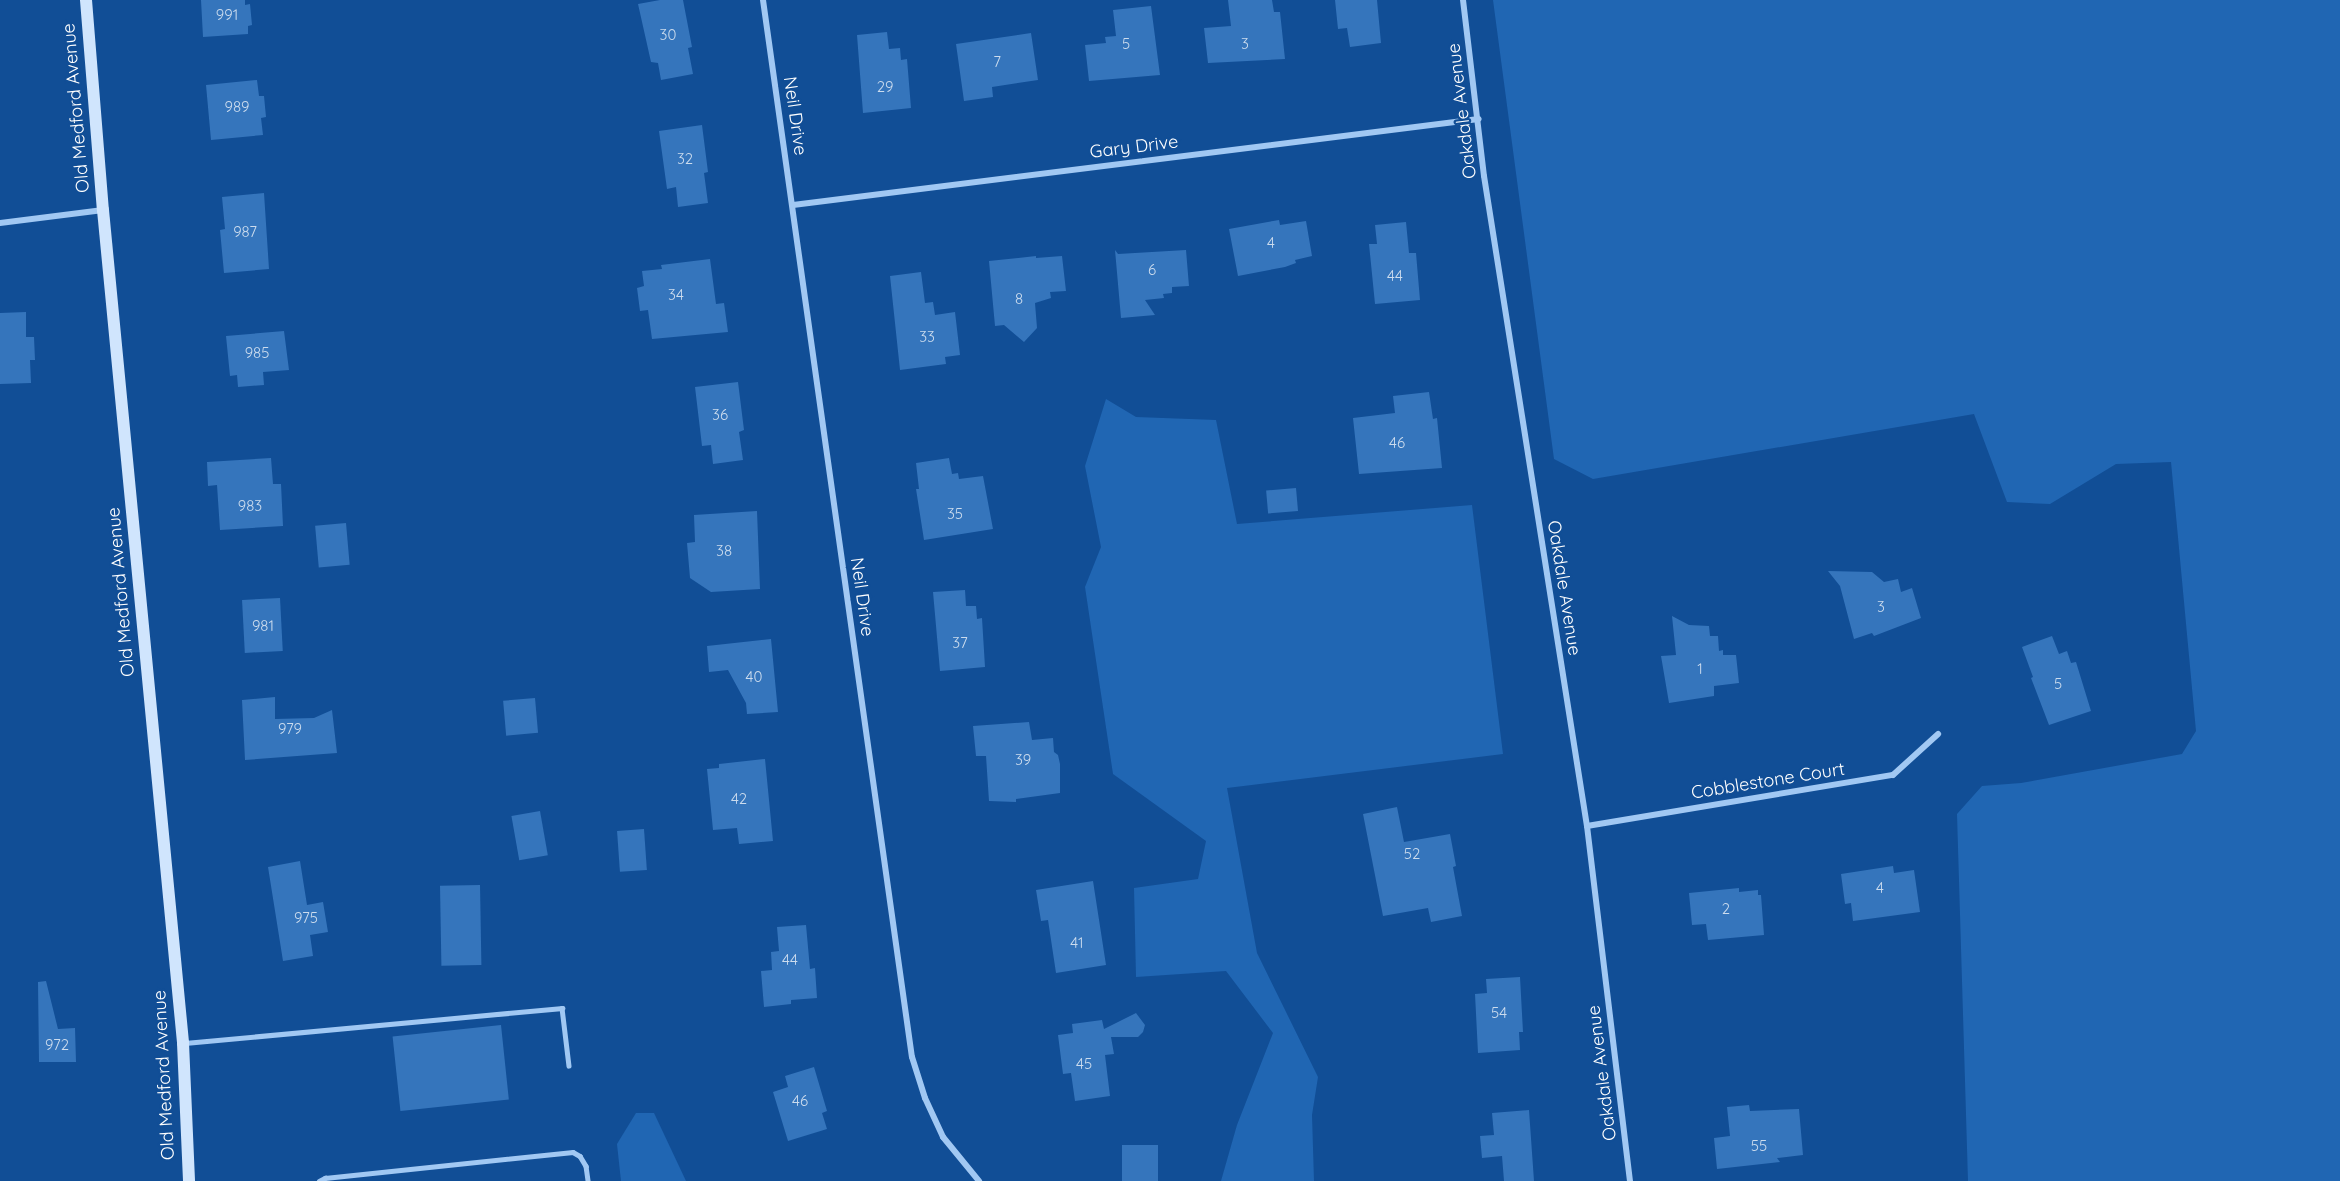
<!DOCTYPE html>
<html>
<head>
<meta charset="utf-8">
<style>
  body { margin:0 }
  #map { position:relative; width:2340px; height:1181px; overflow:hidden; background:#114e96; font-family:Quicksand,sans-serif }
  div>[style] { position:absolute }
  .green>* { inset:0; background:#2066b3 }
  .building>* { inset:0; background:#3575bc; transform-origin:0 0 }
  .lane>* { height:4.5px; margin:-2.25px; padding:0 2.25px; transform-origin:2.25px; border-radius:2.25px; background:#a1c8f3 }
  .street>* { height:6px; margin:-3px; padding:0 3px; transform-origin:3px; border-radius:3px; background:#a1c8f3 }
  .secondary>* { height:12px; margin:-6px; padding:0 6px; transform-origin:6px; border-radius:6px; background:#d0e5fd }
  span { translate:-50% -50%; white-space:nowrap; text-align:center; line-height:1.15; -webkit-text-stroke:4.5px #114e96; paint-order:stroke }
  .number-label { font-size:15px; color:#ccdcee }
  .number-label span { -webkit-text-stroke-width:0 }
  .street-label { font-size:18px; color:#fff }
</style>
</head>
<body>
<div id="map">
  <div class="green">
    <div style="clip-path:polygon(1493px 0,2340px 0,2340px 1181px,1968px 1181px,1957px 814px,1982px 786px,2021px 783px,2182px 754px,2196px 731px,2171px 462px,2116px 464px,2050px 504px,2007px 502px,1974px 414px,1593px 479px,1554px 459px)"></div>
    <div style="clip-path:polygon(1106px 399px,1136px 417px,1216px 420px,1237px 524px,1472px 505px,1503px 754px,1227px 788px,1257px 953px,1318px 1077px,1312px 1115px,1314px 1181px,1221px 1181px,1237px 1125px,1273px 1033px,1226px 971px,1136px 977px,1134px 888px,1198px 879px,1206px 841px,1113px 774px,1085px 587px,1101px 547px,1085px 466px)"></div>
    <div style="clip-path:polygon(636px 1113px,654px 1113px,686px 1181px,621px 1181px,617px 1144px)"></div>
  </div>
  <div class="building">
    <div style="clip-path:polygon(201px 0,245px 0,245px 5px,250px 4px,252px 25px,248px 26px,248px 34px,203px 37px)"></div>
    <div style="clip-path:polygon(660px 0,683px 0,692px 47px,688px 48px,693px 74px,661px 80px,658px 63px,651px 62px,638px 4px)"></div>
    <div style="clip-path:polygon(1228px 0,1272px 0,1274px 12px,1280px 12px,1285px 59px,1208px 63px,1204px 28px,1231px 26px)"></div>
    <div style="clip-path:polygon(1335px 0,1377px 0,1381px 43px,1350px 47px,1347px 28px,1338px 29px)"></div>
    <div style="clip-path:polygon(1151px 6px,1160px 75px,1089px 81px,1085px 45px,1106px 43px,1105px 37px,1116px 36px,1113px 10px)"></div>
    <div style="clip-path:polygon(887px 32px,889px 49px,900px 48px,901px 60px,907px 59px,911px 108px,863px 113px,857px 35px)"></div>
    <div style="clip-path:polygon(1031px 33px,1038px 80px,992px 87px,993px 97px,964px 101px,956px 44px)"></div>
    <div style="clip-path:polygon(257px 80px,259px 96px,264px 96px,266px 117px,261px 118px,263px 135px,211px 140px,206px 85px)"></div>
    <div style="clip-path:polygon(702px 125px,708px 172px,704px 173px,708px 203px,678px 207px,676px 187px,667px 189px,659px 131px)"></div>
    <div style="clip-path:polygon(264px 193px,269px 269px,224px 273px,220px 230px,225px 229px,222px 197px)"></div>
    <div style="clip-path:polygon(1279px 220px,1280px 225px,1306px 221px,1312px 256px,1295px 260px,1296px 263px,1285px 267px,1238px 276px,1229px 229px)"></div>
    <div style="clip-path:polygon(1406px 222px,1409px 253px,1416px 253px,1420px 300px,1375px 304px,1369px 244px,1377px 244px,1375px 225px)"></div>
    <div style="clip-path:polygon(1115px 250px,1118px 254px,1186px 250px,1189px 286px,1172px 287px,1172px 293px,1163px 294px,1164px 298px,1145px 300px,1155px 315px,1121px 318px)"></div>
    <div style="clip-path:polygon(1036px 256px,1036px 258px,1062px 256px,1066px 291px,1050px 292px,1051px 298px,1035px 303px,1037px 328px,1024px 342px,1004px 325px,995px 326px,989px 261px)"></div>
    <div style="clip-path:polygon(710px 259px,716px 304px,724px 303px,728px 332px,652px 339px,648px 310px,640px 311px,637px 288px,644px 286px,642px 271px,662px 269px,661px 265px)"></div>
    <div style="clip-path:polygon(921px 272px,925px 303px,933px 302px,935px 315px,955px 312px,960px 355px,945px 357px,946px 364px,900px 370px,890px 276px)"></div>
    <div style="clip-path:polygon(26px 312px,26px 337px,34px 337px,35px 360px,30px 360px,31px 383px,0 384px,0 313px)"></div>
    <div style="clip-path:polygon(284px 331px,289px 370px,263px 372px,264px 385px,238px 387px,237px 375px,230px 376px,226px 336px)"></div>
    <div style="clip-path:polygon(738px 382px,744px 430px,739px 432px,743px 460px,713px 464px,711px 445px,702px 446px,695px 387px)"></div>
    <div style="clip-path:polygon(1429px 392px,1433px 419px,1437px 418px,1442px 468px,1359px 474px,1353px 418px,1395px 413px,1393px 396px)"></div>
    <div style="clip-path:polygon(271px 458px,273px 484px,281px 484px,283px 526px,220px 530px,217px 485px,208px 486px,207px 462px)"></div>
    <div style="clip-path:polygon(949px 458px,952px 474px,958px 473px,959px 479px,983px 476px,993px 529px,924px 540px,916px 489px,919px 489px,916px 463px)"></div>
    <div style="left:1296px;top:488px;width:23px;height:30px;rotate:85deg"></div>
    <div style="clip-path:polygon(757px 511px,760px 589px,711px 592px,690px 578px,687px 543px,695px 542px,694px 515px)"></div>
    <div style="left:346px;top:523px;width:42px;height:31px;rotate:85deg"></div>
    <div style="clip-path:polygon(1828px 571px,1872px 572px,1884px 582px,1898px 579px,1901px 592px,1912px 588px,1921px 618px,1874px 636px,1872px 633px,1854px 639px,1840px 586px)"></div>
    <div style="clip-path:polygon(965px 590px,966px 606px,976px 606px,977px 619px,982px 618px,985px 667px,940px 671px,933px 592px)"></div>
    <div style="left:280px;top:598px;width:53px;height:38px;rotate:87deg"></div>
    <div style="clip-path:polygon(1672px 616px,1689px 625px,1709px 626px,1710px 636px,1718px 636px,1719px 651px,1723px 650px,1723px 655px,1736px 655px,1739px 683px,1714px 686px,1714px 696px,1669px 703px,1661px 656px,1676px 655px)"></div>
    <div style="clip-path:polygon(2052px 636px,2059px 654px,2067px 651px,2071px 663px,2076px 662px,2091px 711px,2049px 725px,2031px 678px,2033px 677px,2022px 647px)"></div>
    <div style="clip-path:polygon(771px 639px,778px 712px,747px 714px,746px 703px,728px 670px,709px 672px,707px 646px)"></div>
    <div style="clip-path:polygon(275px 697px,275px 719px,314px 718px,332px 710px,337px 753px,245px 760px,242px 700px)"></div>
    <div style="left:535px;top:698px;width:35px;height:32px;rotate:85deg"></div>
    <div style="clip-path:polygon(1029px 722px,1032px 740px,1053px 738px,1054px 752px,1058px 755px,1060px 764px,1060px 793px,1016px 799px,1016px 802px,989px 801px,986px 756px,976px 756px,973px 726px)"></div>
    <div style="clip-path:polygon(765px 759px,773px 841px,739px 844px,737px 828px,713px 830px,707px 769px,719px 768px,719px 764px)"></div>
    <div style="clip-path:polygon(1397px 807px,1404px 842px,1450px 834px,1456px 866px,1453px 867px,1462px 916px,1431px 922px,1428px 908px,1383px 916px,1363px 814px)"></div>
    <div style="left:540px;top:811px;width:45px;height:29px;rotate:80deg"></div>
    <div style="left:644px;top:829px;width:41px;height:27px;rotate:86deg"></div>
    <div style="clip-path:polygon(300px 861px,307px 905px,323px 902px,328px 932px,310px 935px,313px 956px,283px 961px,268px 867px)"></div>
    <div style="clip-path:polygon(1893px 866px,1894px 873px,1914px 870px,1920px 912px,1853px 921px,1851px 903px,1845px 904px,1841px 874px)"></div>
    <div style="clip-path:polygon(1093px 881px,1106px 965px,1056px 973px,1048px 920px,1041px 921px,1036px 890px)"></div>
    <div style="left:480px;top:885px;width:80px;height:40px;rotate:89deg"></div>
    <div style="clip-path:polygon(1739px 888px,1739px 892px,1758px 890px,1758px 895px,1761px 895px,1764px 935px,1708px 940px,1706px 924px,1692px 925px,1689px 893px)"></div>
    <div style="clip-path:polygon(806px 925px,810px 969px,815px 968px,817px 998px,791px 1000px,791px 1004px,764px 1007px,761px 971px,772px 970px,771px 952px,779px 951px,777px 927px)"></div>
    <div style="clip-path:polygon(1520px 977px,1523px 1032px,1519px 1032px,1520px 1050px,1478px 1053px,1475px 994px,1487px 993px,1486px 979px)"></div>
    <div style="clip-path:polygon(46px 981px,58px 1029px,75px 1028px,76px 1062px,39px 1062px,38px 982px)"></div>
    <div style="clip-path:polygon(1136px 1013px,1145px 1025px,1143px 1032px,1138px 1037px,1111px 1037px,1114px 1054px,1105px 1055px,1110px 1096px,1075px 1101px,1071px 1073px,1063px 1074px,1058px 1035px,1073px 1033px,1072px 1024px,1102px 1020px,1104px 1029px)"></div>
    <div style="left:501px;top:1025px;width:75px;height:109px;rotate:84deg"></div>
    <div style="clip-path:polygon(814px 1067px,827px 1111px,822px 1113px,827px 1129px,788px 1141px,773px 1092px,788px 1087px,785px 1076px)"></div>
    <div style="clip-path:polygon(1749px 1105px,1750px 1111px,1799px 1109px,1803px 1155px,1777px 1158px,1780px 1162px,1717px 1169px,1714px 1138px,1730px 1136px,1727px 1107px)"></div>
    <div style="clip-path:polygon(1529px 1110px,1534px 1181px,1504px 1181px,1502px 1156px,1482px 1158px,1480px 1136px,1494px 1135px,1492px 1113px)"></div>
    <div style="left:1122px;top:1145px;width:36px;height:36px"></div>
  </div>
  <div class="lane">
    <div style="left:185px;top:1043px;width:379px;rotate:-5.3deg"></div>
    <div style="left:562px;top:1008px;width:58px;rotate:83.1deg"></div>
    <div style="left:319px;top:1181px;width:7px;rotate:-27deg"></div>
    <div style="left:325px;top:1178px;width:249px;rotate:-6deg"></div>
    <div style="left:573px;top:1152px;width:8px;rotate:30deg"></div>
    <div style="left:580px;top:1156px;width:12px;rotate:59deg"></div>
    <div style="left:586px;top:1166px;width:15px;rotate:82deg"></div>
  </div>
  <div class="street">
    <div style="left:763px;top:0;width:1067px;rotate:81.98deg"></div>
    <div style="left:912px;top:1057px;width:43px;rotate:72.4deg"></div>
    <div style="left:925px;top:1098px;width:43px;rotate:65.2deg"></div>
    <div style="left:943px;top:1137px;width:57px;rotate:50.7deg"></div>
    <div style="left:1463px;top:0;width:177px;rotate:83.2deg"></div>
    <div style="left:1484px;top:176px;width:658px;rotate:81deg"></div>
    <div style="left:1587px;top:826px;width:358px;rotate:83.1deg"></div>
    <div style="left:793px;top:205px;width:691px;rotate:-7.15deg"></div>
    <div style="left:0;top:223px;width:104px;rotate:-7.2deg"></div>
    <div style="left:1587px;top:826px;width:310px;rotate:-9.5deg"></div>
    <div style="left:1893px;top:775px;width:61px;rotate:-42.3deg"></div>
  </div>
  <div class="secondary">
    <div style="left:86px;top:0;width:211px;rotate:85.4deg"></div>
    <div style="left:103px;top:210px;width:837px;rotate:84.51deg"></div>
    <div style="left:183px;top:1043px;width:138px;rotate:87.5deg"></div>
  </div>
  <div class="number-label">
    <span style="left:227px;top:15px">991</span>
    <span style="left:668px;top:35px">30</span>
    <span style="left:1126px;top:44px">5</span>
    <span style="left:1245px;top:44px">3</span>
    <span style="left:997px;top:62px">7</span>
    <span style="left:885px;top:87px">29</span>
    <span style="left:237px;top:107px">989</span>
    <span style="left:685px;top:159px">32</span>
    <span style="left:245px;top:232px">987</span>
    <span style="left:1271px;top:243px">4</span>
    <span style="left:1152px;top:270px">6</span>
    <span style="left:1395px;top:276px">44</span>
    <span style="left:676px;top:295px">34</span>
    <span style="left:1019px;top:299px">8</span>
    <span style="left:927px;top:337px">33</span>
    <span style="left:257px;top:353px">985</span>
    <span style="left:720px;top:415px">36</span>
    <span style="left:1397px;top:443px">46</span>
    <span style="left:250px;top:506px">983</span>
    <span style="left:955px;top:514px">35</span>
    <span style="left:724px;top:551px">38</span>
    <span style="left:1881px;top:607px">3</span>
    <span style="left:263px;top:626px">981</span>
    <span style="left:960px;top:643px">37</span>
    <span style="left:1700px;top:669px">1</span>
    <span style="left:754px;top:677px">40</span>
    <span style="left:2058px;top:684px">5</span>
    <span style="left:290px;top:729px">979</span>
    <span style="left:1023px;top:760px">39</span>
    <span style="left:739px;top:799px">42</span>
    <span style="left:1412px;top:854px">52</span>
    <span style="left:1880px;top:888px">4</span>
    <span style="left:1726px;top:909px">2</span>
    <span style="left:306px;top:918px">975</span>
    <span style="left:1077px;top:943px">41</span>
    <span style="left:790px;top:960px">44</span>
    <span style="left:1499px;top:1013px">54</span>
    <span style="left:57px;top:1045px">972</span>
    <span style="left:1084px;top:1064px">45</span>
    <span style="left:800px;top:1101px">46</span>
    <span style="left:1759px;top:1146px">55</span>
  </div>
  <div class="street-label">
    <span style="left:76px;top:108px;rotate:-95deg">Old Medford Avenue</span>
    <span style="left:1462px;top:111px;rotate:-97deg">Oakdale Avenue</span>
    <span style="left:795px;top:116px;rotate:82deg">Neil Drive</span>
    <span style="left:1134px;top:147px;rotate:-7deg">Gary Drive</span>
    <span style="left:1564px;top:588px;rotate:81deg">Oakdale Avenue</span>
    <span style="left:121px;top:592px;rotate:-95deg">Old Medford Avenue</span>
    <span style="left:862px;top:597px;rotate:82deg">Neil Drive</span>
    <span style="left:1768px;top:781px;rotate:-9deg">Cobblestone Court</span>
    <span style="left:1602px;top:1073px;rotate:-97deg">Oakdale Avenue</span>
    <span style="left:164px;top:1075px;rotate:-93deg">Old Medford Avenue</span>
  </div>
</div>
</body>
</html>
